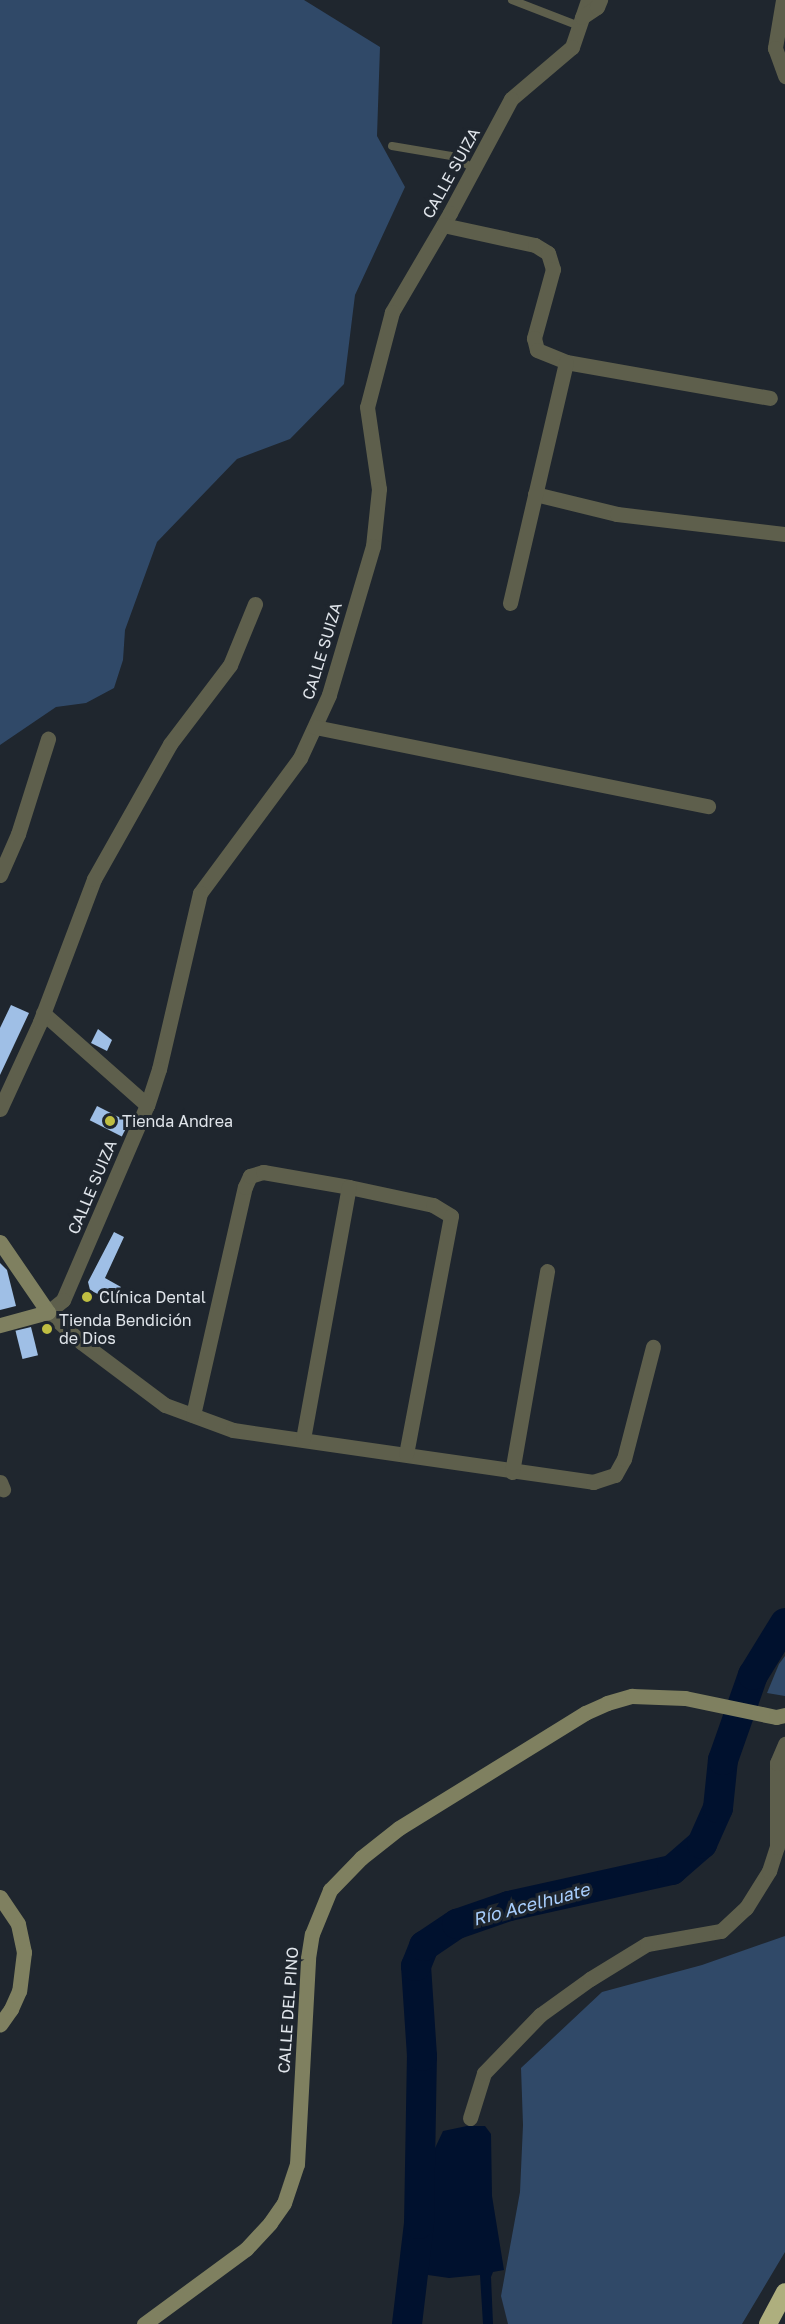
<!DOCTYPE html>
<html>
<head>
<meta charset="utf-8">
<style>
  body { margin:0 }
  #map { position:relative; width:785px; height:2324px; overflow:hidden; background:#1f262e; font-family:"Golos Text",sans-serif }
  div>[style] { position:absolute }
  .green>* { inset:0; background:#304968 }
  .water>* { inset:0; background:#00112e }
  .river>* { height:30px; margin:-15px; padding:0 15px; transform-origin:15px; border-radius:15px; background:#00112e }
  .building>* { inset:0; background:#9fbfe6; transform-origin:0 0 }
  .lane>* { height:8px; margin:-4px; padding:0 4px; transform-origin:4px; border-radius:4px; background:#5e5f4c }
  .street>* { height:15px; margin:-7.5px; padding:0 7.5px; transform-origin:7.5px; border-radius:7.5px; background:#5e5f4c }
  .secondary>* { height:15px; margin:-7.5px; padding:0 7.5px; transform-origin:7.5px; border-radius:7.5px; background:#7f8060 }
  .highway>* { height:18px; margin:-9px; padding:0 9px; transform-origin:9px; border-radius:9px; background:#aeaf7e }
  .dots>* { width:16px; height:16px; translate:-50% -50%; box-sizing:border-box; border:3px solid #1f262e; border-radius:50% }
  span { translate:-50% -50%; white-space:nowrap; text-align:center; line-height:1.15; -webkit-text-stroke:6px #1f262e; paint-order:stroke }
  .street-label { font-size:16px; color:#e0e5eb }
  .poi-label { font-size:16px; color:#e0e5eb }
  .left { translate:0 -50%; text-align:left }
  .water-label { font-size:18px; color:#a8cefd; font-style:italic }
</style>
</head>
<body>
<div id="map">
  <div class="green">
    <div style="clip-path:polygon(0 0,304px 0,380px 47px,377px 136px,405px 187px,355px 295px,344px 384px,290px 439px,237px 459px,157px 542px,125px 630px,123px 660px,114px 688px,86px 703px,56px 707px,0 745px)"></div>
    <div style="clip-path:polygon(785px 1656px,785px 1696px,767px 1693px,779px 1664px)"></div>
    <div style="clip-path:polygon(785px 1936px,785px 2252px,742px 2324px,508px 2324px,501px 2296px,520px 2192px,523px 2125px,521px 2068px,602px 1992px,702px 1965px)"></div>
  </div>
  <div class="water">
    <div style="clip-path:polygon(467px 2126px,485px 2126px,491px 2134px,492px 2196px,504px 2270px,493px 2272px,491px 2277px,493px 2324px,483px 2324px,480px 2275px,449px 2278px,421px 2274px,427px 2247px,425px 2184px,429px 2161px,443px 2131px)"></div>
  </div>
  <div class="river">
    <div style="left:407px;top:2324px;width:101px;rotate:-83.2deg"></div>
    <div style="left:419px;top:2224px;width:168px;rotate:-89deg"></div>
    <div style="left:422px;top:2056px;width:90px;rotate:-93.8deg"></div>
    <div style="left:416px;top:1966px;width:22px;rotate:-68deg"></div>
    <div style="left:424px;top:1946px;width:40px;rotate:-34deg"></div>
    <div style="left:457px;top:1924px;width:55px;rotate:-19.1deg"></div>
    <div style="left:509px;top:1906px;width:167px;rotate:-12.5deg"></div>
    <div style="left:672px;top:1870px;width:40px;rotate:-41deg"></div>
    <div style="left:702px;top:1844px;width:39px;rotate:-66deg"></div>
    <div style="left:718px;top:1808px;width:48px;rotate:-84.1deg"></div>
    <div style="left:723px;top:1760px;width:90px;rotate:-70.6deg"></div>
    <div style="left:753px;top:1675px;width:61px;rotate:-58.4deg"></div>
  </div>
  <div class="building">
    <div style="clip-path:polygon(11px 1005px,29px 1013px,0 1075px,0 1028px)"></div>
    <div style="clip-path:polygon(98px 1029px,112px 1040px,107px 1051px,91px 1043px)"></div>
    <div style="left:97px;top:1106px;width:36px;height:16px;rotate:27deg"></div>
    <div style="clip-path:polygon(114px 1232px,124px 1237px,105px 1278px,121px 1287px,113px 1302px,90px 1290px,88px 1282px)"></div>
    <div style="clip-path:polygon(0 1263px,7px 1270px,16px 1306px,0 1310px)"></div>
    <div style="left:31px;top:1327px;width:29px;height:16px;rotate:76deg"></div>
  </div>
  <div class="lane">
    <div style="left:512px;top:0;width:72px;rotate:21.2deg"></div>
    <div style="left:392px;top:146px;width:60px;rotate:9.6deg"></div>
    <div style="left:451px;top:156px;width:26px;rotate:28deg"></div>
  </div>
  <div class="street">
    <div style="left:588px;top:0;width:50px;rotate:108.8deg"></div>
    <div style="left:572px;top:47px;width:80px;rotate:139.6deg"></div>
    <div style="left:511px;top:99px;width:129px;rotate:118.2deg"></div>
    <div style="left:450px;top:213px;width:115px;rotate:120.4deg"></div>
    <div style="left:392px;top:312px;width:98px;rotate:104.7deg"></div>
    <div style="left:367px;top:407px;width:83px;rotate:81.7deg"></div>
    <div style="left:379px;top:489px;width:57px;rotate:96deg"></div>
    <div style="left:373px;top:546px;width:155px;rotate:106.5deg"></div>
    <div style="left:329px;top:695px;width:69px;rotate:114.7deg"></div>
    <div style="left:300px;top:758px;width:168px;rotate:126.5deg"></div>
    <div style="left:200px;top:893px;width:181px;rotate:103.1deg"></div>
    <div style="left:159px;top:1069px;width:38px;rotate:108deg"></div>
    <div style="left:147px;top:1105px;width:212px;rotate:113.3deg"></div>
    <div style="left:63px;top:1300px;width:19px;rotate:141deg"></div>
    <div style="left:48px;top:1312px;width:45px;rotate:42.3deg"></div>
    <div style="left:81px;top:1342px;width:105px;rotate:36.9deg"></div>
    <div style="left:165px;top:1405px;width:72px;rotate:20.2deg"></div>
    <div style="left:233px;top:1430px;width:364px;rotate:8.2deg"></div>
    <div style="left:593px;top:1482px;width:23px;rotate:-18deg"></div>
    <div style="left:615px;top:1475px;width:18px;rotate:-61deg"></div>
    <div style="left:624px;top:1459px;width:116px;rotate:-75.5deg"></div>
    <div style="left:783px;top:0;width:49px;rotate:99.5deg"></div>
    <div style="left:775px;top:48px;width:30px;rotate:70deg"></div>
    <div style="left:582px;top:17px;width:18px;rotate:-34deg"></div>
    <div style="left:597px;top:7px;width:8px;rotate:-67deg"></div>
    <div style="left:443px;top:225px;width:94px;rotate:12.3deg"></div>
    <div style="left:535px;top:245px;width:15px;rotate:32deg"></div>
    <div style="left:548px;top:253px;width:17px;rotate:73deg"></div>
    <div style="left:553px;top:269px;width:72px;rotate:105.4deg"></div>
    <div style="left:534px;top:338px;width:12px;rotate:76deg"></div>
    <div style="left:537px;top:350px;width:31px;rotate:22deg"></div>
    <div style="left:566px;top:362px;width:207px;rotate:10deg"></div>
    <div style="left:535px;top:494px;width:84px;rotate:13.7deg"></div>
    <div style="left:617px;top:514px;width:169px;rotate:6.8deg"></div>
    <div style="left:510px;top:603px;width:247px;rotate:-76.9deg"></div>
    <div style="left:315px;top:727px;width:401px;rotate:11.4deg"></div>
    <div style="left:0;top:875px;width:45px;rotate:-66.3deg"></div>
    <div style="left:18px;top:834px;width:100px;rotate:-72.5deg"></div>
    <div style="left:43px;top:1013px;width:139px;rotate:41.5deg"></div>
    <div style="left:0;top:1109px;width:96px;rotate:-65.3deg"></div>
    <div style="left:40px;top:1022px;width:153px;rotate:-69.3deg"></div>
    <div style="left:94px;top:879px;width:155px;rotate:-60.6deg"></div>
    <div style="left:170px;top:744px;width:99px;rotate:-52.8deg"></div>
    <div style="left:230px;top:665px;width:66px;rotate:-67.7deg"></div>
    <div style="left:193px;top:1415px;width:234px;rotate:-77.2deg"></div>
    <div style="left:245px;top:1187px;width:12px;rotate:-66deg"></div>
    <div style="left:250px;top:1176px;width:14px;rotate:-17deg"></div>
    <div style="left:263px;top:1172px;width:87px;rotate:9.9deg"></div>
    <div style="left:349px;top:1187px;width:86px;rotate:12.1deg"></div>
    <div style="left:433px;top:1205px;width:21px;rotate:31deg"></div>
    <div style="left:451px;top:1216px;width:242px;rotate:100.7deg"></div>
    <div style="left:303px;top:1439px;width:256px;rotate:-79.7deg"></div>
    <div style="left:512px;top:1472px;width:204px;rotate:-80.1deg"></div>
    <div style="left:0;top:1482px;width:8px;rotate:67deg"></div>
    <div style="left:470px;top:2118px;width:47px;rotate:-72.7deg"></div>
    <div style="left:484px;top:2073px;width:81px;rotate:-46deg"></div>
    <div style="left:540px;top:2015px;width:62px;rotate:-35.8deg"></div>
    <div style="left:590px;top:1979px;width:67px;rotate:-31.6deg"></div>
    <div style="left:647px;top:1944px;width:75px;rotate:-10deg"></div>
    <div style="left:721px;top:1931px;width:34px;rotate:-43deg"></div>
    <div style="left:746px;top:1908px;width:44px;rotate:-58.1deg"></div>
    <div style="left:769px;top:1871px;width:25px;rotate:-72deg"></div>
    <div style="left:777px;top:1847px;width:84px;rotate:-90deg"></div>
    <div style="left:777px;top:1763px;width:21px;rotate:-67deg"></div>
  </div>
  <div class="secondary">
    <div style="left:0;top:1242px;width:85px;rotate:55.6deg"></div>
    <div style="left:48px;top:1312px;width:50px;rotate:164.8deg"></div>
    <div style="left:0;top:1897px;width:32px;rotate:56deg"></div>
    <div style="left:18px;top:1924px;width:29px;rotate:78deg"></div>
    <div style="left:24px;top:1952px;width:39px;rotate:97deg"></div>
    <div style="left:19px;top:1991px;width:20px;rotate:114deg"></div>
    <div style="left:11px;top:2009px;width:19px;rotate:125deg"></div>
    <div style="left:144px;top:2324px;width:127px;rotate:-36.3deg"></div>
    <div style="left:246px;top:2249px;width:35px;rotate:-47deg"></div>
    <div style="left:270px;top:2223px;width:24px;rotate:-55deg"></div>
    <div style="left:284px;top:2203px;width:41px;rotate:-71.6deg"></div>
    <div style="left:297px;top:2164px;width:206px;rotate:-86.9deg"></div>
    <div style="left:308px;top:1958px;width:24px;rotate:-81deg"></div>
    <div style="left:312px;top:1934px;width:48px;rotate:-67.8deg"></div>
    <div style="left:330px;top:1890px;width:45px;rotate:-45.9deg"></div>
    <div style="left:361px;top:1858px;width:48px;rotate:-38.3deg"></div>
    <div style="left:399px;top:1828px;width:219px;rotate:-31.7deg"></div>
    <div style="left:585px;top:1713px;width:24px;rotate:-24deg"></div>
    <div style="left:607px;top:1703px;width:26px;rotate:-16deg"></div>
    <div style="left:632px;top:1696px;width:53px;rotate:2.2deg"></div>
    <div style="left:685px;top:1698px;width:93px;rotate:11.8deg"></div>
    <div style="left:776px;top:1717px;width:9px;rotate:-13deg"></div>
  </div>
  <div class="highway">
    <div style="left:768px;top:2324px;width:36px;rotate:-62deg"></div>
  </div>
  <div class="dots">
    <div style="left:110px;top:1121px;background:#bfbe42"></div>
    <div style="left:87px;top:1297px;background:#bfbe42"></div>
    <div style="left:47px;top:1329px;background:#bfbe42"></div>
  </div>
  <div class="street-label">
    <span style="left:451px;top:173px;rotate:-61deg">CALLE SUIZA</span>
    <span style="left:322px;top:651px;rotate:-73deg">CALLE SUIZA</span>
    <span style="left:92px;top:1187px;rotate:-67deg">CALLE SUIZA</span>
    <span style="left:288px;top:2010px;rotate:-86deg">CALLE DEL PINO</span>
  </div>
  <div class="poi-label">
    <span class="left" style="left:122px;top:1121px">Tienda Andrea</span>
    <span class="left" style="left:99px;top:1297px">Clínica Dental</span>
    <span class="left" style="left:59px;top:1329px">Tienda Bendición<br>de Dios</span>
  </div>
  <div class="water-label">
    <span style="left:531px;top:1904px;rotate:-15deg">Río Acelhuate</span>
  </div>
</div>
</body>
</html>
